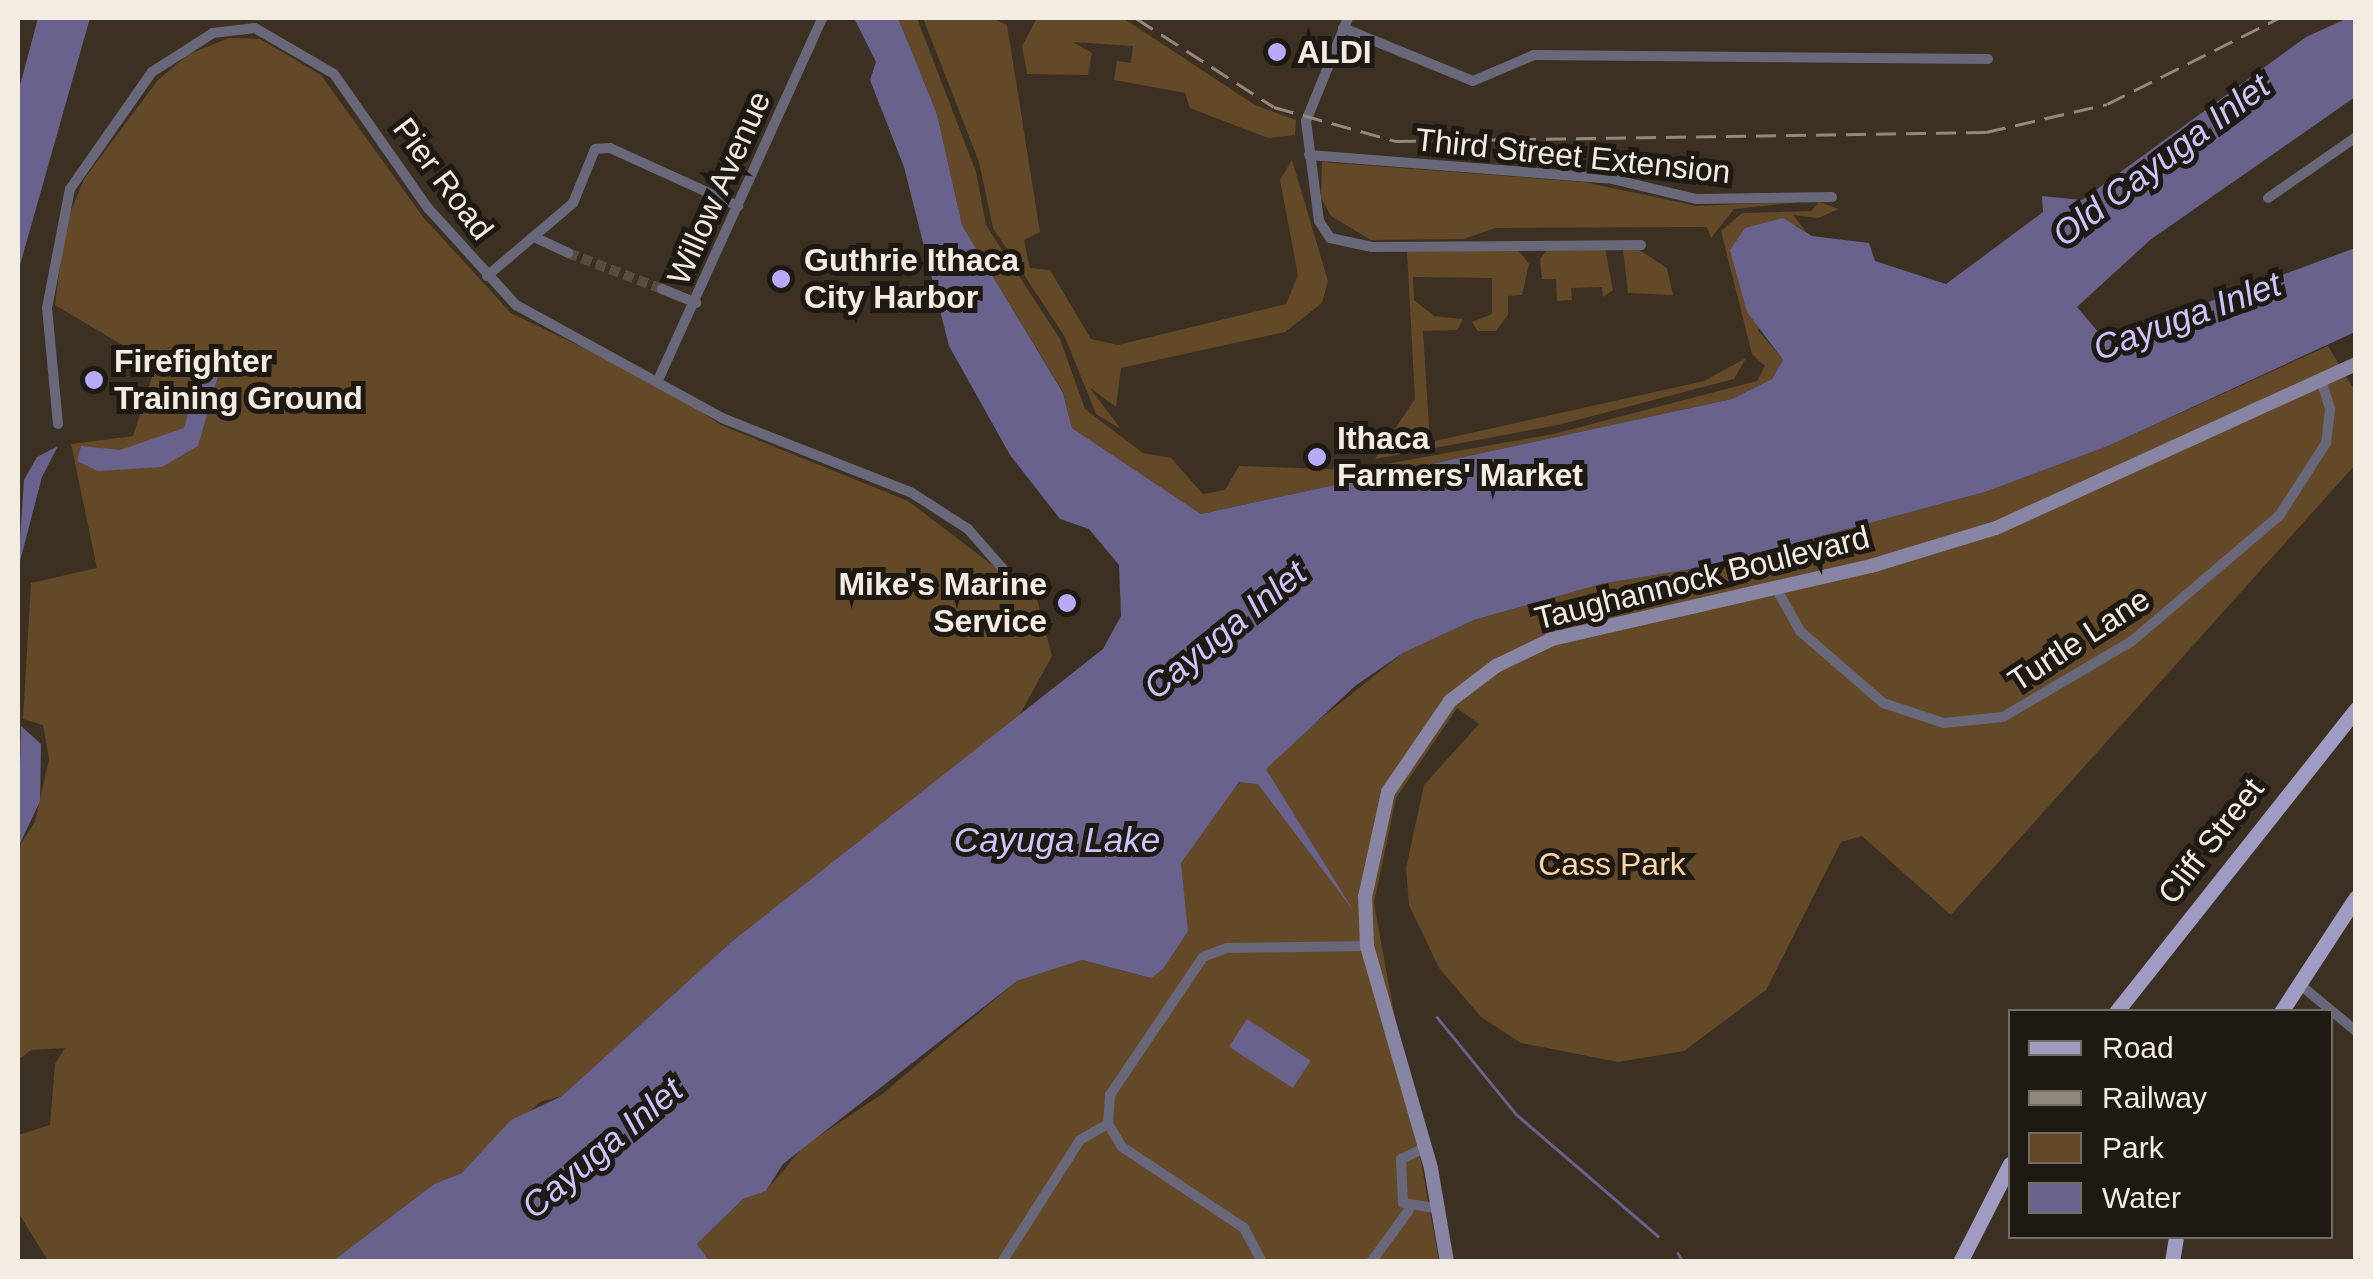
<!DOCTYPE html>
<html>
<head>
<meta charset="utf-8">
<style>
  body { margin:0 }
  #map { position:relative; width:2373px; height:1279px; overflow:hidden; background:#3b3021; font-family:Arial,sans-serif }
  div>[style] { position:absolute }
  .green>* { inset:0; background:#634927 }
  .water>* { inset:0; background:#68628c; transform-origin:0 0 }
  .stream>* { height:2.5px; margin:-1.25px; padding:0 1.25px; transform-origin:1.25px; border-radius:1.25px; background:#68628c }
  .minor-tunnel>* { height:10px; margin-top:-5px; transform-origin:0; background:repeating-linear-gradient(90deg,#574c3e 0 10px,transparent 0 15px) }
  .minor>* { height:10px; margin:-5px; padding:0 5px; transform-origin:5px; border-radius:5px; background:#69677a }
  .secondary>* { height:14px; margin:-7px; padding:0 7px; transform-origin:7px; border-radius:7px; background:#8884a3 }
  .primary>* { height:15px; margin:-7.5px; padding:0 7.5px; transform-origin:7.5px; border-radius:7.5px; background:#a09bc2 }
  .rail>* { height:2.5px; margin-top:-1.25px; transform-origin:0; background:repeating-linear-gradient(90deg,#92897c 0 20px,transparent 0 30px) }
  .dots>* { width:28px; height:28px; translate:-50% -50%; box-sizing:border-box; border:5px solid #1e1912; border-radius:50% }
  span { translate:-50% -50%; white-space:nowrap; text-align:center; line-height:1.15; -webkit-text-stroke:10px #1e1912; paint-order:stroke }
  .poi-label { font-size:32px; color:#f3ece3; font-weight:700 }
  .left { translate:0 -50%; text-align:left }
  .right { translate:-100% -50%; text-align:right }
  .street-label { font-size:32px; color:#f3ece3 }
  .park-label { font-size:32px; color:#fdd5a5 }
  .water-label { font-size:35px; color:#ccc4fc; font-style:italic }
  .frame { position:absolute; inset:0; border:20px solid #f3ece3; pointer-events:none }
  .legend { position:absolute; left:2008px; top:1009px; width:325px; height:230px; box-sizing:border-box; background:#1e1912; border:2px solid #736d66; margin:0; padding:12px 18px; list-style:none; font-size:30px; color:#f3ece3 }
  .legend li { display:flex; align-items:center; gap:20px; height:50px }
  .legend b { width:50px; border:2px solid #736d66 }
</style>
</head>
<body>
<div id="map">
  <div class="green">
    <div style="clip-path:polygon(898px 18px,917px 18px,976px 172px,986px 225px,1060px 339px,1085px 409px,1143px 453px,1171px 458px,1203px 494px,1225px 490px,1239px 466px,1352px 470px,1553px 434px,1757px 381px,1765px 366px,1752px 354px,1721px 231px,1742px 213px,1811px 211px,1819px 202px,1839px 209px,1818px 218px,1793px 215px,1807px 233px,1796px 225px,1758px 330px,1783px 360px,1772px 379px,1732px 399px,1201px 514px,1072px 428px,1063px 392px,962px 225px,937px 114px)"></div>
    <div style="clip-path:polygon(923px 18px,992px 18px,1007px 25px,1040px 232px,1024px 240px,1030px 268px,1050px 270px,1091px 339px,1118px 345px,1286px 304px,1298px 275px,1280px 180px,1292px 160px,1328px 281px,1322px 303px,1285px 332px,1121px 368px,1116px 407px,1089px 387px,1121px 429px,1096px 414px,1065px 337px,993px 228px,979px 162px)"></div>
    <div style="clip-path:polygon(1037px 18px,1123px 18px,1255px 105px,1296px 120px,1295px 135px,1268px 138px,1190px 108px,1185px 93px,1114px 80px,1117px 61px,1131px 63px,1133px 46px,1073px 42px,1092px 53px,1088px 75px,1027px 74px,1022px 46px)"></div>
    <div style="clip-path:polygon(229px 38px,260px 39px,321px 75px,423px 217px,511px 313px,658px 384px,721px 425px,908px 501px,1037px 599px,1052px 656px,1018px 718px,730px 943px,562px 1096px,540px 1102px,462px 1173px,434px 1184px,333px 1261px,48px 1261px,18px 1212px,18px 1135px,50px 1125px,55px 1064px,65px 1048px,31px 1050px,18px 1060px,18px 848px,35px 822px,49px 759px,43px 725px,23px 719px,31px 583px,97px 568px,71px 444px,133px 436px,156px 365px,55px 305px,65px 226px,84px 179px,158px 80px,189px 54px)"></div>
    <div style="clip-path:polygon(1322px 162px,1584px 182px,1697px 206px,1810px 201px,1734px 209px,1711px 238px,1707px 227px,1495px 228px,1464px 239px,1371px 240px,1331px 216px,1321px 198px)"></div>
    <div style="clip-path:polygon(1549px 248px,1605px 248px,1613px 290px,1603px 297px,1602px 287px,1571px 288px,1572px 300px,1557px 301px,1556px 279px,1542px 279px,1540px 259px)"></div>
    <div style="clip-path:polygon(1638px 249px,1667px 268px,1673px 295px,1628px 293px,1623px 250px)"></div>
    <div style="clip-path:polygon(1518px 250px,1529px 264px,1522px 295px,1508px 296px,1508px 315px,1496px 331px,1478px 331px,1472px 322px,1492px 314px,1492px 278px,1413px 277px,1414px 300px,1434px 316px,1463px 319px,1457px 330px,1423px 331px,1430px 442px,1704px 381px,1746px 358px,1734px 379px,1558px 425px,1375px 459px,1415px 399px,1407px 251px)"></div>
    <div style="clip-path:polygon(2328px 346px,2355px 391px,2355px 465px,1951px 915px,1862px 836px,1841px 842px,1766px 990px,1684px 1051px,1618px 1062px,1521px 1043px,1481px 1017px,1439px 968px,1409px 905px,1406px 868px,1424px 785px,1479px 724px,1457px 708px,1396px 798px,1374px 903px,1439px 1261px,709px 1262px,696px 1245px,743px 1199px,766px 1191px,803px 1147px,882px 1094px,1017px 981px,1082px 960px,1151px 978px,1185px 907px,1181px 863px,1226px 794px,1403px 653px,1474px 620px,1601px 584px,1714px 565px,1985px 492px,2108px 446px)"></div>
  </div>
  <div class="water">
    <div style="clip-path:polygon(38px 18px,90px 18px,18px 272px,18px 93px)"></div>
    <div style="clip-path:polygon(854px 18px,898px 18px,937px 114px,962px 225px,1063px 393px,1072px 428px,1201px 514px,1732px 399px,1772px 379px,1783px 360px,1747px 312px,1730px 250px,1745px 228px,1783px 218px,1812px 236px,1869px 243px,1875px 261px,1946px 284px,2043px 212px,2042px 196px,2082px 200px,2306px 37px,2348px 18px,2355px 18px,2355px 97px,2150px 240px,2077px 307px,2105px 340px,2355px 248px,2355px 332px,2108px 446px,1985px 492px,1714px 565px,1601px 584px,1474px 620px,1403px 653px,1355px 686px,1266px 769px,1353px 910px,1258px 784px,1239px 782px,1181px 863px,1188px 931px,1163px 969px,1151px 978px,1082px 960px,1017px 981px,783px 1164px,766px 1191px,743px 1199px,697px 1244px,709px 1261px,333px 1261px,434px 1184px,462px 1173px,511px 1120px,562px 1096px,730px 943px,1103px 649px,1121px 616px,1119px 565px,1089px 529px,1060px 519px,1010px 455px,949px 346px,904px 167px,870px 80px,876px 62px)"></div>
    <div style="clip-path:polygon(216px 352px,222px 362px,198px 446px,162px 467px,98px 471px,77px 461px,81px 446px,120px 450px,184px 428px,198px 377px)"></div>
    <div style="clip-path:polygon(58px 446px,42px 477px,18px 569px,24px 480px,37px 457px)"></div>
    <div style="clip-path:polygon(21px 726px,41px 744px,40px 801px,18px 848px)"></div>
    <div style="left:1247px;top:1019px;width:76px;height:33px;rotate:33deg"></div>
  </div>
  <div class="stream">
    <div style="left:1437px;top:1017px;width:125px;rotate:50.8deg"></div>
    <div style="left:1516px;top:1114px;width:187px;rotate:40.7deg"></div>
    <div style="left:1678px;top:1253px;width:10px;rotate:61deg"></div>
  </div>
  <div class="minor-tunnel">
    <div style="left:568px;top:253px;width:101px;rotate:21deg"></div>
  </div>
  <div class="minor">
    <div style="left:1348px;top:18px;width:111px;rotate:112.2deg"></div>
    <div style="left:1306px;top:121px;width:101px;rotate:82.6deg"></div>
    <div style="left:1319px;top:221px;width:20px;rotate:57deg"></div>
    <div style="left:1330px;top:238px;width:43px;rotate:12.1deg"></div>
    <div style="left:1372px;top:247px;width:269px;rotate:-0.4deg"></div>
    <div style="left:1343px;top:28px;width:140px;rotate:22.2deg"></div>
    <div style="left:1473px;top:81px;width:66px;rotate:-23.1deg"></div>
    <div style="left:1534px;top:55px;width:454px;rotate:0.5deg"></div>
    <div style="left:1309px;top:155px;width:304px;rotate:4.5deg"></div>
    <div style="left:1612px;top:179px;width:86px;rotate:13.4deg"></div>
    <div style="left:1696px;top:199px;width:136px;rotate:-0.8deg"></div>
    <div style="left:2268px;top:198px;width:107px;rotate:-34.7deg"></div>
    <div style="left:534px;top:237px;width:38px;rotate:25deg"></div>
    <div style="left:487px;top:276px;width:113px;rotate:-40.3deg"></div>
    <div style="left:573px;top:203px;width:58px;rotate:-67.8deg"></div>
    <div style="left:595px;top:149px;width:15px;rotate:-4deg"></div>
    <div style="left:610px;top:148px;width:141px;rotate:24.4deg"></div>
    <div style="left:662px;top:289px;width:37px;rotate:22deg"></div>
    <div style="left:659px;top:378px;width:395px;rotate:-65.6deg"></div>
    <div style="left:58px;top:424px;width:117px;rotate:-95.4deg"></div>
    <div style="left:47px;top:308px;width:121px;rotate:-79.1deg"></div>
    <div style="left:70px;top:189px;width:143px;rotate:-55deg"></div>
    <div style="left:152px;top:72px;width:72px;rotate:-32.6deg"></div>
    <div style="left:213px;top:33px;width:42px;rotate:-6.8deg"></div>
    <div style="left:255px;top:28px;width:91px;rotate:30.2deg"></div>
    <div style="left:334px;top:74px;width:164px;rotate:55deg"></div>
    <div style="left:428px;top:208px;width:131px;rotate:47.8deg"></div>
    <div style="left:516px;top:305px;width:235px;rotate:28.7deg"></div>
    <div style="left:722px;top:418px;width:204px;rotate:21.5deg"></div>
    <div style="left:912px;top:493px;width:67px;rotate:32.7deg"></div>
    <div style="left:968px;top:529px;width:86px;rotate:48.8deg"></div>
    <div style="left:1776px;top:588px;width:49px;rotate:60.8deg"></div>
    <div style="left:1800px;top:631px;width:110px;rotate:40.9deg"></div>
    <div style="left:1883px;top:703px;width:64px;rotate:18.2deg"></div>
    <div style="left:1944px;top:723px;width:59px;rotate:-5.8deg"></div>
    <div style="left:2003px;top:717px;width:150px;rotate:-30.5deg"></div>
    <div style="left:2132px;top:641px;width:193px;rotate:-40.4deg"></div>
    <div style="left:2279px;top:516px;width:87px;rotate:-57.2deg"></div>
    <div style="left:2326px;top:443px;width:34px;rotate:-83deg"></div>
    <div style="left:2330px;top:409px;width:30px;rotate:-107deg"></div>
    <div style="left:2298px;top:983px;width:75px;rotate:39.6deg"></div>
    <div style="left:1426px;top:1147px;width:28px;rotate:154deg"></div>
    <div style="left:1401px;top:1159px;width:44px;rotate:87.4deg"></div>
    <div style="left:1403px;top:1203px;width:37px;rotate:9deg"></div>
    <div style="left:1002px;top:1262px;width:145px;rotate:-57.4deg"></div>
    <div style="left:1080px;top:1140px;width:32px;rotate:-30deg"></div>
    <div style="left:1262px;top:1262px;width:38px;rotate:-118deg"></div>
    <div style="left:1244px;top:1228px;width:146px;rotate:-146.4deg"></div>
    <div style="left:1122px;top:1147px;width:27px;rotate:-121deg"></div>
    <div style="left:1108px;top:1124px;width:29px;rotate:-86deg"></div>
    <div style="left:1110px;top:1095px;width:166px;rotate:-56deg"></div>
    <div style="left:1203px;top:957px;width:26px;rotate:-21deg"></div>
    <div style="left:1227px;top:948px;width:140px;rotate:-0.8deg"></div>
    <div style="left:1371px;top:1262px;width:64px;rotate:-53.8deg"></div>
  </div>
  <div class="secondary">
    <div style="left:1447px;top:1262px;width:95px;rotate:-99.7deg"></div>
    <div style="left:1431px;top:1168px;width:231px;rotate:-106.1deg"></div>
    <div style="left:1367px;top:946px;width:49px;rotate:-92.3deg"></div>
    <div style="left:1365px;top:897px;width:107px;rotate:-77.6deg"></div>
    <div style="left:1388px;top:792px;width:110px;rotate:-55.7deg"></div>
    <div style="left:1450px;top:701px;width:58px;rotate:-37.3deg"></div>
    <div style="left:1496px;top:666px;width:62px;rotate:-25.7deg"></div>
    <div style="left:1552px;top:639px;width:327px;rotate:-12.9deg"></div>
    <div style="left:1871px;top:566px;width:131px;rotate:-16.9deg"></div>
    <div style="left:1996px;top:528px;width:396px;rotate:-24.5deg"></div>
  </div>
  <div class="primary">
    <div style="left:2116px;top:1012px;width:387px;rotate:-51.6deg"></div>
    <div style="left:2281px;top:1012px;width:137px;rotate:-56.9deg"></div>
    <div style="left:1960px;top:1262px;width:110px;rotate:-63deg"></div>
    <div style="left:2172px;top:1262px;width:26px;rotate:-81deg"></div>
  </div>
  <div class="rail">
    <div style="left:1136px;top:18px;width:164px;rotate:32.8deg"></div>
    <div style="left:1274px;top:107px;width:127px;rotate:15.6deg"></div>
    <div style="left:1396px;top:141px;width:590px;rotate:-0.87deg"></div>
    <div style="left:1986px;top:132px;width:124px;rotate:-13deg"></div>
    <div style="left:2107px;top:104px;width:192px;rotate:-26.6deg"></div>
  </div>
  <div class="dots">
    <div style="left:1277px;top:52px;background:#b7abf8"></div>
    <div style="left:781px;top:279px;background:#b7abf8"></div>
    <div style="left:94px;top:380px;background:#b7abf8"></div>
    <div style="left:1317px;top:457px;background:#b7abf8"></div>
    <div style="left:1067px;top:603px;background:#b7abf8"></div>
  </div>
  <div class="poi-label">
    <span class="left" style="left:1297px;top:52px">ALDI</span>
    <span class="left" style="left:804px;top:279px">Guthrie Ithaca<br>City Harbor</span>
    <span class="left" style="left:114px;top:380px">Firefighter<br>Training Ground</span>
    <span class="left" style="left:1337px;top:457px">Ithaca<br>Farmers' Market</span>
    <span class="right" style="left:1047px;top:603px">Mike's Marine<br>Service</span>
  </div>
  <div class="street-label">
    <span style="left:1573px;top:156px;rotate:6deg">Third Street Extension</span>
    <span style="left:443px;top:179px;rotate:53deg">Pier Road</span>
    <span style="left:719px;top:188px;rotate:-66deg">Willow Avenue</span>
    <span style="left:1702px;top:578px;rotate:-14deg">Taughannock Boulevard</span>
    <span style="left:2079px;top:640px;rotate:-33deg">Turtle Lane</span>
    <span style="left:2211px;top:841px;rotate:-52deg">Cliff Street</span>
  </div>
  <div class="park-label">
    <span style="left:1612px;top:864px">Cass Park</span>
  </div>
  <div class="water-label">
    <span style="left:2161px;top:160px;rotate:-37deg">Old Cayuga Inlet</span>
    <span style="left:2187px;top:316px;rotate:-20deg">Cayuga Inlet</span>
    <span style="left:1225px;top:630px;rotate:-39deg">Cayuga Inlet</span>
    <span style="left:1057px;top:840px">Cayuga Lake</span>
    <span style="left:602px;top:1148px;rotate:-40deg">Cayuga Inlet</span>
  </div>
  <div class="frame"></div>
  <ul class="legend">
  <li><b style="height:12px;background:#a09bc2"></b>Road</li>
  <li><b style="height:12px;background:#92897c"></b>Railway</li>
  <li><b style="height:28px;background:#634927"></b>Park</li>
  <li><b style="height:28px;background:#68628c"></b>Water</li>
  </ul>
</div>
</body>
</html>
